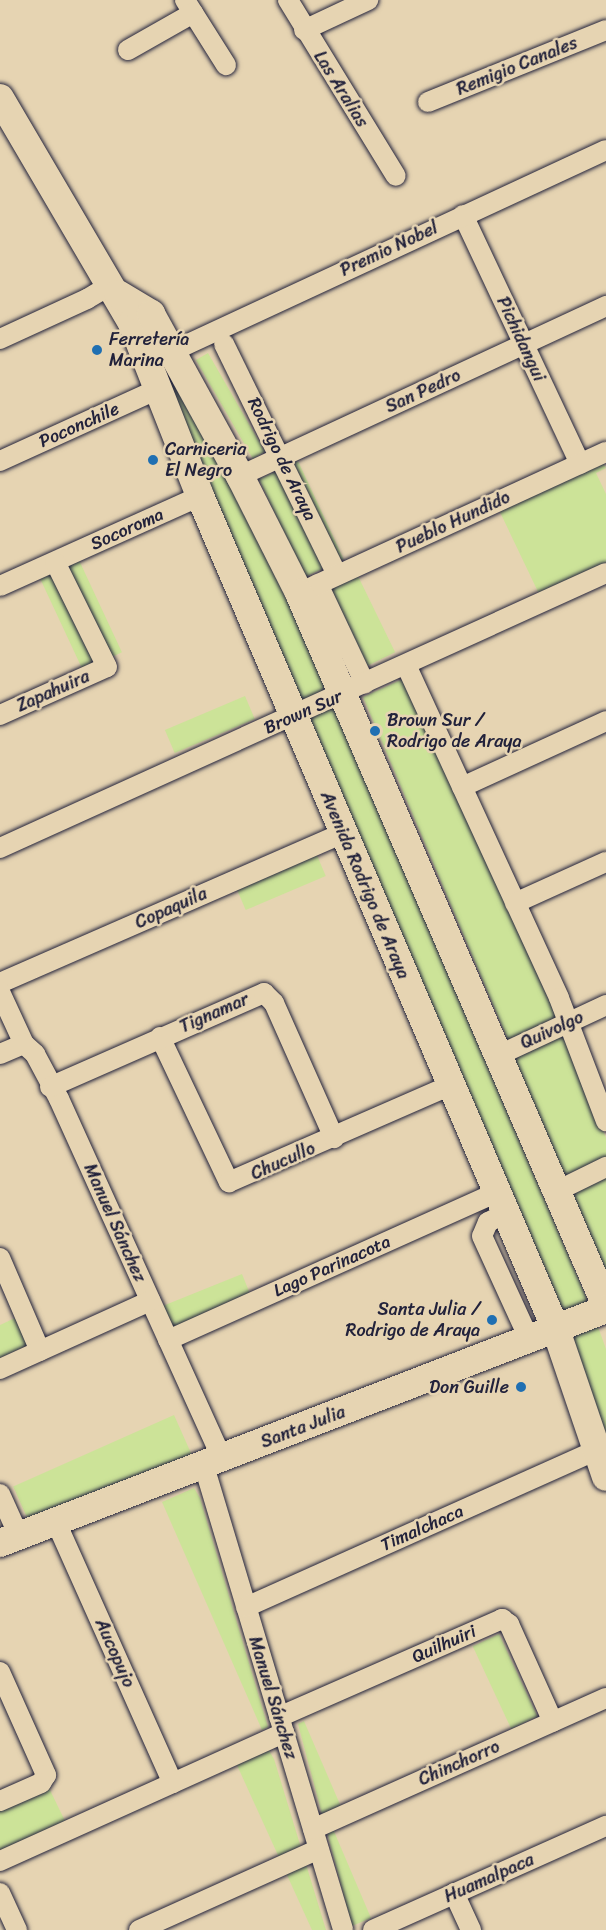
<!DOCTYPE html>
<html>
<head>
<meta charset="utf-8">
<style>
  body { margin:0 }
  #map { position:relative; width:606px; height:1930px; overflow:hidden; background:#e6d4b2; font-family:Sriracha,sans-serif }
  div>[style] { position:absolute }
  .green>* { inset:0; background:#cce398; transform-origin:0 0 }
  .roads { filter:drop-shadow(0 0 2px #22223b) drop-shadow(0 0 2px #22223b) }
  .street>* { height:20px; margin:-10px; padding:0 10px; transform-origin:10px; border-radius:10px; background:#e6d4b2 }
  .secondary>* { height:28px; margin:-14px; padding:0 14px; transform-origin:14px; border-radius:14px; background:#e6d4b2 }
  .dots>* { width:16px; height:16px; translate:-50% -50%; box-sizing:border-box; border:3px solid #e6d4b2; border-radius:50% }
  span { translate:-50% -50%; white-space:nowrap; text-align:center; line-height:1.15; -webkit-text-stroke:5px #e6d4b2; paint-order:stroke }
  .street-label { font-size:18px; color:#22223b }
  .poi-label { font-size:18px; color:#22223b }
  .left { translate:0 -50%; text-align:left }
  .right { translate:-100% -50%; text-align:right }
</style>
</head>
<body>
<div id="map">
  <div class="green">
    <div style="left:208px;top:353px;width:114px;height:14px;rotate:60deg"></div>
    <div style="clip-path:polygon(161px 356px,236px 479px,593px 1313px,606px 1349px,606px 1439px,205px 494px)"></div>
    <div style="clip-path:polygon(601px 460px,606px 468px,596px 473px,606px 494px,606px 562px,541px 598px,498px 508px)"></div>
    <div style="left:298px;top:461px;width:108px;height:43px;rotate:65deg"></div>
    <div style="left:78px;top:558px;width:104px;height:43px;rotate:65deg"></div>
    <div style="left:357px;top:574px;width:87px;height:33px;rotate:64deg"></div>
    <div style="clip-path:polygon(405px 678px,557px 1018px,508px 1040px,363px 697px)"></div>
    <div style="left:245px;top:696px;width:25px;height:87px;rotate:67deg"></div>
    <div style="left:316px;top:853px;width:25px;height:87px;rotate:67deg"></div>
    <div style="clip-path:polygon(566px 1034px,606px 1138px,606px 1284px,512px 1060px)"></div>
    <div style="left:242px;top:1274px;width:24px;height:87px;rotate:68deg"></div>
    <div style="clip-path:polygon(15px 1318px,28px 1345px,0 1358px,0 1325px)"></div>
    <div style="left:174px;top:1415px;width:43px;height:176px;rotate:66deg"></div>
    <div style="clip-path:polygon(194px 1488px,200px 1498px,268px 1727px,262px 1730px,162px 1502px)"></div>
    <div style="left:499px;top:1634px;width:91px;height:29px;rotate:65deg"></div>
    <div style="clip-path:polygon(304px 1721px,342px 1809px,323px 1818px,298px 1724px)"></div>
    <div style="clip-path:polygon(268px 1749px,274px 1759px,326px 1930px,312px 1930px,236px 1763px)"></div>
    <div style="clip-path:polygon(48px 1786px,67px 1825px,0 1856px,0 1809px)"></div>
    <div style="clip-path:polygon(333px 1829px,371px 1918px,352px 1926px,327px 1832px)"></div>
  </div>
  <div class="roads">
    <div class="street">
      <div style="left:185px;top:0;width:77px;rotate:57.8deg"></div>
      <div style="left:288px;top:0;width:206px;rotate:58.5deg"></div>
      <div style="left:304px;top:30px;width:71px;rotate:-25.1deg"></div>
      <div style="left:128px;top:50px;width:75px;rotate:-29.6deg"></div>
      <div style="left:428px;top:102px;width:192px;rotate:-22deg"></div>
      <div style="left:463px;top:215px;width:275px;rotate:64.8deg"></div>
      <div style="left:0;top:339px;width:96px;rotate:-24.7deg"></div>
      <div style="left:87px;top:299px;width:29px;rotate:-31deg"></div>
      <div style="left:224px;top:344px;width:257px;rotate:63.9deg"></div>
      <div style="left:173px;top:351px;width:477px;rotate:-24.9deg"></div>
      <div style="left:0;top:461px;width:174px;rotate:-24.5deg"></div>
      <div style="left:240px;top:476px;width:404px;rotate:-24.9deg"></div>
      <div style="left:318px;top:584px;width:110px;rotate:64.8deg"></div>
      <div style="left:0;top:586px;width:219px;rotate:-24.2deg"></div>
      <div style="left:299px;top:593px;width:338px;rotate:-24.7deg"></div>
      <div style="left:406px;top:665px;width:366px;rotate:65.3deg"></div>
      <div style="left:559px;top:998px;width:132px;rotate:69.1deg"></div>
      <div style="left:0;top:715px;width:117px;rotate:-24.2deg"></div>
      <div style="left:107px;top:667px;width:117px;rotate:-116.3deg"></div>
      <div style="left:462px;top:787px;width:158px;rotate:-24.6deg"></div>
      <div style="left:0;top:848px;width:665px;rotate:-24.41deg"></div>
      <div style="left:515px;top:903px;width:100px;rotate:-24.3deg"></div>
      <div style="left:0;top:983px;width:374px;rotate:-23.6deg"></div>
      <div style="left:0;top:992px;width:57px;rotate:65.2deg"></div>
      <div style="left:24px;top:1044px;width:15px;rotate:42deg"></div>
      <div style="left:35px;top:1054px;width:51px;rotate:61.9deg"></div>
      <div style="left:59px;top:1099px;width:394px;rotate:65.6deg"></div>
      <div style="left:160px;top:1037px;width:161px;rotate:64.6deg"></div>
      <div style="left:229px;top:1182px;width:242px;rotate:-23.6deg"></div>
      <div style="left:0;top:1054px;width:26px;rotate:-23deg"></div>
      <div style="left:499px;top:1055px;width:118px;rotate:-25deg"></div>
      <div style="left:50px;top:1087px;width:234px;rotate:-23.7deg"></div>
      <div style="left:264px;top:993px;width:14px;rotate:45deg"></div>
      <div style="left:274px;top:1003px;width:148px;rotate:66deg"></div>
      <div style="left:557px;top:1191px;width:55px;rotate:-26.1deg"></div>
      <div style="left:506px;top:1213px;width:20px;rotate:153deg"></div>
      <div style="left:488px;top:1222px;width:15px;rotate:113deg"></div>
      <div style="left:482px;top:1236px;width:115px;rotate:65.4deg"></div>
      <div style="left:0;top:1258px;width:101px;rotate:66.7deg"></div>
      <div style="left:168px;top:1340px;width:361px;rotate:-24.2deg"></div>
      <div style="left:0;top:1369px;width:165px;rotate:-24.4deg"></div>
      <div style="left:204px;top:1466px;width:484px;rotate:73.3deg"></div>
      <div style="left:0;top:1494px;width:46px;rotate:65.7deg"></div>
      <div style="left:56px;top:1522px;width:286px;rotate:65.9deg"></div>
      <div style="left:246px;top:1607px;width:385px;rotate:-24.1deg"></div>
      <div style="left:0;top:1672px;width:113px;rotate:65.9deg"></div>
      <div style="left:46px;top:1775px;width:9px;rotate:122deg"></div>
      <div style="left:41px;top:1783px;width:45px;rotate:156.3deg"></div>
      <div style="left:279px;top:1717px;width:244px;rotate:-23.7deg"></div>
      <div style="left:502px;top:1619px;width:9px;rotate:36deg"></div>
      <div style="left:509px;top:1624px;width:107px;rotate:65.8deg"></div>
      <div style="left:313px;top:1829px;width:321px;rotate:-24.1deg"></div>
      <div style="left:0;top:1861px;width:312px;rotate:-24.3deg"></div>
      <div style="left:0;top:1893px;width:41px;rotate:65.3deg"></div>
      <div style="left:454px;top:1893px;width:41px;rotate:65.3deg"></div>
      <div style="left:139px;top:1930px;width:197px;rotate:-24.2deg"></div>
      <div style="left:373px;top:1930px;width:255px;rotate:-24.1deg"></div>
    </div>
    <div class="secondary">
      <div style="left:0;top:98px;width:261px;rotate:59.6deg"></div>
      <div style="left:132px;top:323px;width:186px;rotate:68.5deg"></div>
      <div style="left:200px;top:496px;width:907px;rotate:66.88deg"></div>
      <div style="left:556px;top:1330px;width:155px;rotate:71.2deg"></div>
      <div style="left:118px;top:294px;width:39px;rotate:31deg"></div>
      <div style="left:151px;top:314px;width:185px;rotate:61.2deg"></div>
      <div style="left:240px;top:476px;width:131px;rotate:63.2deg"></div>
      <div style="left:299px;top:593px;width:776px;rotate:66.7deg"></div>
      <div style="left:0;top:1543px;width:650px;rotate:-21.11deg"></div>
    </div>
  </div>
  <div class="dots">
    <div style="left:97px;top:350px;background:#1f6fb2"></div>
    <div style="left:153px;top:460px;background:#1f6fb2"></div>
    <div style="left:375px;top:731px;background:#1f6fb2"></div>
    <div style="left:492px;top:1320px;background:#1f6fb2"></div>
    <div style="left:521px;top:1387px;background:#1f6fb2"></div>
  </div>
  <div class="street-label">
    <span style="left:517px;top:66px;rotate:-22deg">Remigio Canales</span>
    <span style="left:341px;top:89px;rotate:58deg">Las Aralias</span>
    <span style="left:389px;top:249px;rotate:-25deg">Premio Nobel</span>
    <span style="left:521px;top:339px;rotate:65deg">Pichidangui</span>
    <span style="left:423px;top:391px;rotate:-25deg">San Pedro</span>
    <span style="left:79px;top:425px;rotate:-24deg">Poconchile</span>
    <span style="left:282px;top:459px;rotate:64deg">Rodrigo de Araya</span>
    <span style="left:453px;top:522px;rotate:-25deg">Pueblo Hundido</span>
    <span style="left:127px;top:529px;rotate:-24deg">Socoroma</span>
    <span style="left:53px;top:691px;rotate:-24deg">Zapahuira</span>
    <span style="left:303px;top:712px;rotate:-24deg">Brown Sur</span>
    <span style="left:365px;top:885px;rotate:67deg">Avenida Rodrigo de Araya</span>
    <span style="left:171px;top:908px;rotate:-24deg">Copaquila</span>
    <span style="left:214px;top:1013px;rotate:-24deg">Tignamar</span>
    <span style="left:552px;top:1030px;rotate:-25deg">Quivolgo</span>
    <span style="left:283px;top:1161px;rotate:-24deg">Chucullo</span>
    <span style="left:115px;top:1223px;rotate:66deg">Manuel Sánchez</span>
    <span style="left:332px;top:1266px;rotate:-24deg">Lago Parinacota</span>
    <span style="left:303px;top:1427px;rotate:-21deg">Santa Julia</span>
    <span style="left:422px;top:1528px;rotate:-24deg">Timalchaca</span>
    <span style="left:444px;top:1644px;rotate:-24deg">Quilhuiri</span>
    <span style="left:115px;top:1653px;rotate:66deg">Aucopujo</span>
    <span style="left:273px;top:1698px;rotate:73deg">Manuel Sánchez</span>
    <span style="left:459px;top:1763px;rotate:-24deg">Chinchorro</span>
    <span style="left:489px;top:1878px;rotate:-24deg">Huamalpaca</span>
  </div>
  <div class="poi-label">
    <span class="left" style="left:109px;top:350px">Ferretería<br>Marina</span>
    <span class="left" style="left:165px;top:460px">Carniceria<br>El Negro</span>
    <span class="left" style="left:387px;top:731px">Brown Sur /<br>Rodrigo de Araya</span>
    <span class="right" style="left:480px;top:1320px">Santa Julia /<br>Rodrigo de Araya</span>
    <span class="right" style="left:509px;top:1387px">Don Guille</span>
  </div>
</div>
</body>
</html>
